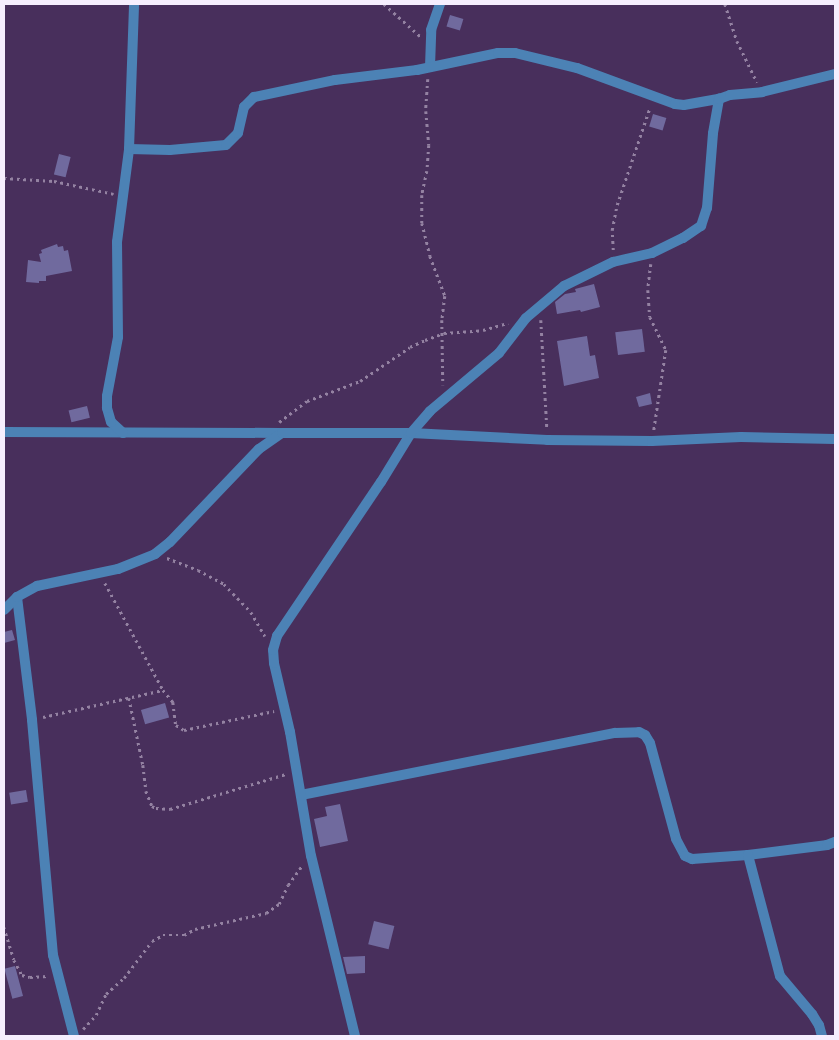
<!DOCTYPE html>
<html>
<head>
<meta charset="utf-8">
<style>
  body { margin:0 }
  #map { position:relative; width:839px; height:1040px; overflow:hidden; background:#482f5c; font-family:Bitter,serif }
  div>[style] { position:absolute }
  .building>* { inset:0; background:#706a9e; transform-origin:0 0 }
  .path>* { height:2.5px; margin-top:-1.25px; transform-origin:0; background:repeating-linear-gradient(90deg,#9482a2 0 2.5px,transparent 0 6.5px) }
  .street>* { height:10px; margin:-5px; padding:0 5px; transform-origin:5px; border-radius:5px; background:#4c82b5 }
  span { translate:-50% -50%; white-space:nowrap; text-align:center; line-height:1.15; -webkit-text-stroke:4px #482f5c; paint-order:stroke }
  .frame { position:absolute; inset:0; border:5px solid #f6eefe; pointer-events:none }
</style>
</head>
<body>
<div id="map">
  <div class="building">
    <div style="left:450px;top:15px;width:14px;height:12px;rotate:17deg"></div>
    <div style="left:653px;top:114px;width:14px;height:13px;rotate:17deg"></div>
    <div style="left:59px;top:154px;width:12px;height:21px;rotate:14deg"></div>
    <div style="clip-path:polygon(57px 244px,58px 247px,63px 246px,64px 251px,68px 250px,72px 271px,46px 276px,46px 281px,39px 281px,39px 283px,26px 282px,28px 260px,41px 262px,39px 254px,42px 253px,41px 250px)"></div>
    <div style="clip-path:polygon(594px 284px,600px 307px,581px 312px,580px 310px,557px 314px,555px 302px,565px 294px,576px 292px,575px 289px)"></div>
    <div style="left:642px;top:329px;width:23px;height:27px;rotate:83deg"></div>
    <div style="clip-path:polygon(587px 336px,590px 356px,595px 355px,599px 378px,564px 386px,557px 341px)"></div>
    <div style="clip-path:polygon(650px 393px,652px 404px,639px 407px,636px 397px)"></div>
    <div style="left:87px;top:406px;width:12px;height:19px;rotate:76deg"></div>
    <div style="clip-path:polygon(12px 630px,15px 640px,4px 643px,4px 632px)"></div>
    <div style="left:165px;top:703px;width:15px;height:25px;rotate:74deg"></div>
    <div style="left:26px;top:790px;width:12px;height:17px;rotate:81deg"></div>
    <div style="clip-path:polygon(340px 804px,348px 841px,320px 847px,314px 819px,327px 816px,325px 807px)"></div>
    <div style="left:374px;top:921px;width:21px;height:24px;rotate:14deg"></div>
    <div style="clip-path:polygon(365px 956px,365px 973px,347px 974px,343px 957px)"></div>
    <div style="left:15px;top:966px;width:31px;height:11px;rotate:75deg"></div>
  </div>
  <div class="path">
    <div style="left:384px;top:4px;width:50px;rotate:41.7deg"></div>
    <div style="left:725px;top:4px;width:39px;rotate:72deg"></div>
    <div style="left:737px;top:41px;width:46px;rotate:64deg"></div>
    <div style="left:428px;top:79px;width:32px;rotate:94deg"></div>
    <div style="left:426px;top:111px;width:34px;rotate:85deg"></div>
    <div style="left:429px;top:145px;width:26px;rotate:94deg"></div>
    <div style="left:427px;top:171px;width:25px;rotate:102deg"></div>
    <div style="left:422px;top:195px;width:28px;rotate:90deg"></div>
    <div style="left:422px;top:223px;width:34px;rotate:76deg"></div>
    <div style="left:430px;top:256px;width:43px;rotate:69.4deg"></div>
    <div style="left:445px;top:296px;width:24px;rotate:97deg"></div>
    <div style="left:442px;top:320px;width:65px;rotate:89.1deg"></div>
    <div style="left:4px;top:178px;width:50px;rotate:3.4deg"></div>
    <div style="left:54px;top:181px;width:61px;rotate:12.2deg"></div>
    <div style="left:613px;top:250px;width:20px;rotate:-93deg"></div>
    <div style="left:612px;top:230px;width:25px;rotate:-79deg"></div>
    <div style="left:617px;top:205px;width:103px;rotate:-71.4deg"></div>
    <div style="left:651px;top:264px;width:26px;rotate:97deg"></div>
    <div style="left:648px;top:290px;width:27px;rotate:86deg"></div>
    <div style="left:650px;top:317px;width:37px;rotate:64deg"></div>
    <div style="left:666px;top:350px;width:81px;rotate:98.5deg"></div>
    <div style="left:541px;top:320px;width:109px;rotate:86.8deg"></div>
    <div style="left:279px;top:422px;width:35px;rotate:-37deg"></div>
    <div style="left:307px;top:401px;width:57px;rotate:-20.7deg"></div>
    <div style="left:360px;top:381px;width:60px;rotate:-34.2deg"></div>
    <div style="left:410px;top:347px;width:17px;rotate:-25deg"></div>
    <div style="left:425px;top:340px;width:20px;rotate:-20deg"></div>
    <div style="left:444px;top:333px;width:39px;rotate:-4deg"></div>
    <div style="left:483px;top:330px;width:26px;rotate:-16deg"></div>
    <div style="left:167px;top:558px;width:33px;rotate:21deg"></div>
    <div style="left:198px;top:570px;width:30px;rotate:28deg"></div>
    <div style="left:224px;top:584px;width:39px;rotate:46deg"></div>
    <div style="left:251px;top:612px;width:28px;rotate:60deg"></div>
    <div style="left:105px;top:583px;width:122px;rotate:61.5deg"></div>
    <div style="left:129px;top:698px;width:68px;rotate:78.2deg"></div>
    <div style="left:143px;top:765px;width:26px;rotate:83deg"></div>
    <div style="left:146px;top:791px;width:16px;rotate:68deg"></div>
    <div style="left:152px;top:806px;width:4px;rotate:27deg"></div>
    <div style="left:156px;top:808px;width:14px;rotate:4deg"></div>
    <div style="left:170px;top:809px;width:121px;rotate:-16.8deg"></div>
    <div style="left:43px;top:717px;width:123px;rotate:-12.7deg"></div>
    <div style="left:163px;top:690px;width:16px;rotate:50deg"></div>
    <div style="left:173px;top:702px;width:23px;rotate:83deg"></div>
    <div style="left:176px;top:725px;width:9px;rotate:32deg"></div>
    <div style="left:184px;top:730px;width:92px;rotate:-11.9deg"></div>
    <div style="left:4px;top:927px;width:34px;rotate:73deg"></div>
    <div style="left:14px;top:960px;width:17px;rotate:62deg"></div>
    <div style="left:22px;top:975px;width:8px;rotate:14deg"></div>
    <div style="left:30px;top:977px;width:18px;rotate:-3deg"></div>
    <div style="left:83px;top:1029px;width:19px;rotate:-47deg"></div>
    <div style="left:96px;top:1015px;width:23px;rotate:-65deg"></div>
    <div style="left:106px;top:994px;width:24px;rotate:-42deg"></div>
    <div style="left:124px;top:978px;width:46px;rotate:-52.9deg"></div>
    <div style="left:152px;top:941px;width:13px;rotate:-29deg"></div>
    <div style="left:163px;top:935px;width:21px"></div>
    <div style="left:184px;top:935px;width:13px;rotate:-29deg"></div>
    <div style="left:195px;top:929px;width:73px;rotate:-12.7deg"></div>
    <div style="left:266px;top:913px;width:16px;rotate:-35deg"></div>
    <div style="left:279px;top:904px;width:21px;rotate:-65deg"></div>
    <div style="left:288px;top:885px;width:24px;rotate:-54deg"></div>
  </div>
  <div class="street">
    <div style="left:430px;top:67px;width:37px;rotate:-88deg"></div>
    <div style="left:431px;top:30px;width:28px;rotate:-71deg"></div>
    <div style="left:129px;top:149px;width:41px;rotate:1.4deg"></div>
    <div style="left:170px;top:150px;width:56px;rotate:-5.1deg"></div>
    <div style="left:226px;top:145px;width:17px;rotate:-45deg"></div>
    <div style="left:238px;top:133px;width:27px;rotate:-77deg"></div>
    <div style="left:244px;top:107px;width:14px;rotate:-45deg"></div>
    <div style="left:254px;top:97px;width:83px;rotate:-11.9deg"></div>
    <div style="left:335px;top:80px;width:83px;rotate:-7deg"></div>
    <div style="left:417px;top:70px;width:83px;rotate:-11.9deg"></div>
    <div style="left:498px;top:53px;width:17px"></div>
    <div style="left:515px;top:53px;width:64px;rotate:13.6deg"></div>
    <div style="left:577px;top:68px;width:104px;rotate:20.2deg"></div>
    <div style="left:675px;top:104px;width:9px;rotate:6deg"></div>
    <div style="left:684px;top:105px;width:36px;rotate:-10deg"></div>
    <div style="left:4px;top:432px;width:276px;rotate:0.2deg"></div>
    <div style="left:123px;top:433px;width:16px;rotate:-137deg"></div>
    <div style="left:111px;top:422px;width:15px;rotate:-106deg"></div>
    <div style="left:107px;top:408px;width:12px;rotate:-90deg"></div>
    <div style="left:107px;top:396px;width:60px;rotate:-79.4deg"></div>
    <div style="left:118px;top:337px;width:95px;rotate:-90.6deg"></div>
    <div style="left:117px;top:242px;width:94px;rotate:-82.6deg"></div>
    <div style="left:129px;top:149px;width:145px;rotate:-88deg"></div>
    <div style="left:17px;top:597px;width:124px;rotate:83deg"></div>
    <div style="left:32px;top:720px;width:236px;rotate:84.9deg"></div>
    <div style="left:53px;top:955px;width:84px;rotate:75.5deg"></div>
    <div style="left:4px;top:610px;width:18px;rotate:-45deg"></div>
    <div style="left:17px;top:597px;width:23px;rotate:-29deg"></div>
    <div style="left:37px;top:586px;width:83px;rotate:-11.9deg"></div>
    <div style="left:118px;top:569px;width:40px;rotate:-22deg"></div>
    <div style="left:155px;top:554px;width:19px;rotate:-39deg"></div>
    <div style="left:170px;top:542px;width:129px;rotate:-46.3deg"></div>
    <div style="left:259px;top:449px;width:28px;rotate:-35deg"></div>
    <div style="left:282px;top:433px;width:129px"></div>
    <div style="left:411px;top:433px;width:136px;rotate:2.9deg"></div>
    <div style="left:547px;top:440px;width:105px;rotate:0.5deg"></div>
    <div style="left:652px;top:441px;width:89px;rotate:-2.6deg"></div>
    <div style="left:741px;top:437px;width:94px;rotate:1.2deg"></div>
    <div style="left:301px;top:795px;width:320px;rotate:-11.2deg"></div>
    <div style="left:615px;top:733px;width:24px;rotate:-2deg"></div>
    <div style="left:639px;top:732px;width:7px;rotate:27deg"></div>
    <div style="left:645px;top:735px;width:9px;rotate:58deg"></div>
    <div style="left:650px;top:743px;width:99px;rotate:74.8deg"></div>
    <div style="left:676px;top:839px;width:19px;rotate:62deg"></div>
    <div style="left:685px;top:856px;width:8px;rotate:23deg"></div>
    <div style="left:692px;top:859px;width:56px;rotate:-4.1deg"></div>
    <div style="left:748px;top:855px;width:80px;rotate:-7.2deg"></div>
    <div style="left:827px;top:845px;width:9px;rotate:-21deg"></div>
    <div style="left:748px;top:855px;width:125px;rotate:75.2deg"></div>
    <div style="left:780px;top:976px;width:50px;rotate:49.9deg"></div>
    <div style="left:812px;top:1014px;width:13px;rotate:58deg"></div>
    <div style="left:819px;top:1025px;width:11px;rotate:75deg"></div>
    <div style="left:355px;top:1036px;width:185px;rotate:-103.7deg"></div>
    <div style="left:311px;top:856px;width:126px;rotate:-99.6deg"></div>
    <div style="left:290px;top:732px;width:71px;rotate:-103.1deg"></div>
    <div style="left:274px;top:663px;width:13px;rotate:-94deg"></div>
    <div style="left:273px;top:650px;width:15px;rotate:-74deg"></div>
    <div style="left:277px;top:636px;width:186px;rotate:-56deg"></div>
    <div style="left:381px;top:482px;width:57px;rotate:-58.5deg"></div>
    <div style="left:411px;top:433px;width:29px;rotate:-49deg"></div>
    <div style="left:430px;top:411px;width:90px;rotate:-40deg"></div>
    <div style="left:499px;top:353px;width:44px;rotate:-52.4deg"></div>
    <div style="left:526px;top:318px;width:50px;rotate:-40.1deg"></div>
    <div style="left:564px;top:286px;width:55px;rotate:-26.1deg"></div>
    <div style="left:613px;top:262px;width:40px;rotate:-13deg"></div>
    <div style="left:652px;top:253px;width:34px;rotate:-26deg"></div>
    <div style="left:683px;top:238px;width:22px;rotate:-34deg"></div>
    <div style="left:701px;top:226px;width:19px;rotate:-72deg"></div>
    <div style="left:707px;top:208px;width:75px;rotate:-85.4deg"></div>
    <div style="left:713px;top:133px;width:35px;rotate:-80deg"></div>
    <div style="left:719px;top:99px;width:12px;rotate:-20deg"></div>
    <div style="left:730px;top:95px;width:32px;rotate:-5deg"></div>
    <div style="left:762px;top:92px;width:75px;rotate:-13.9deg"></div>
  </div>
  <div class="frame"></div>
</div>
</body>
</html>
